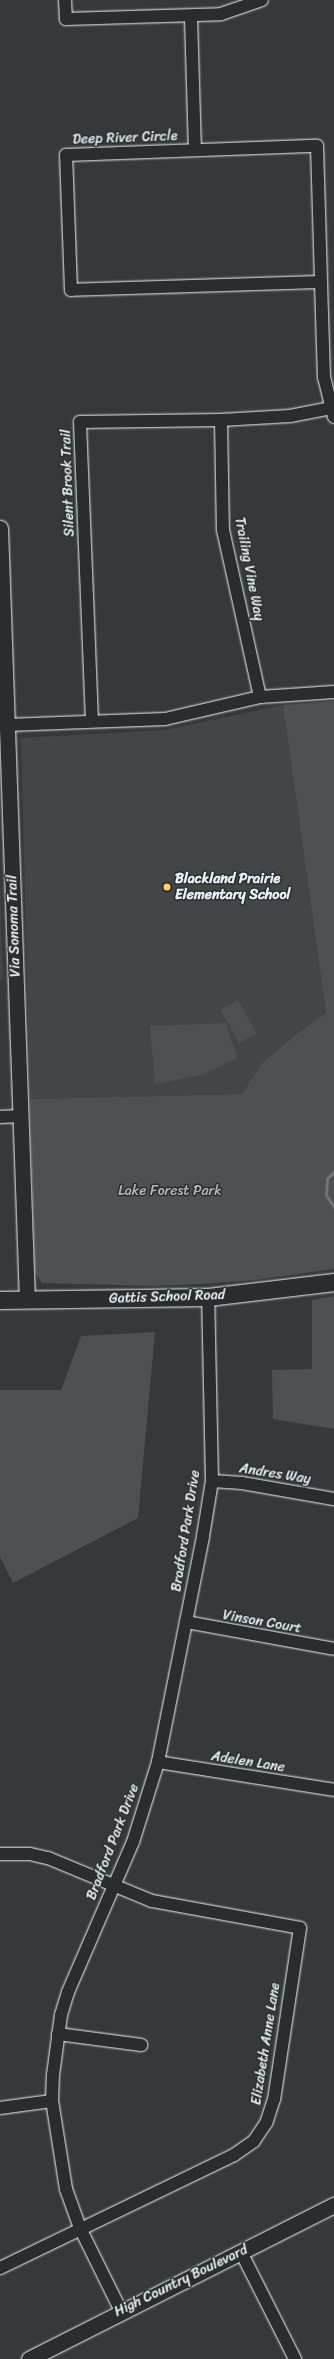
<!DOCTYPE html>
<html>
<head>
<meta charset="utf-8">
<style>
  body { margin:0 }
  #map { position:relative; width:334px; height:2359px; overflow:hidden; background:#35393a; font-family:Sriracha,sans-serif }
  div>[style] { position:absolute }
  .built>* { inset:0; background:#424647 }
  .green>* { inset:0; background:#4d5152; transform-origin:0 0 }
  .stream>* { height:3px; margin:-1.5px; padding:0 1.5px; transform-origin:1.5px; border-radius:1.5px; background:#707579 }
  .roads { filter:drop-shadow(0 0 1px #e8f1f8) drop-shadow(0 0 1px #e8f1f8) }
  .minor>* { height:12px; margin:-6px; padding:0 6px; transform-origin:6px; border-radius:6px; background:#2a2d2e }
  .tertiary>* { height:15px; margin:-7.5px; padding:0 7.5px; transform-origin:7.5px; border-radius:7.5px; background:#2a2d2e }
  .secondary>* { height:17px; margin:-8.5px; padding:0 8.5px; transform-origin:8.5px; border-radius:8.5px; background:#2a2d2e }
  .dots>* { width:11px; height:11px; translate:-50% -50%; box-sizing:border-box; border:2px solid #2a2d2e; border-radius:50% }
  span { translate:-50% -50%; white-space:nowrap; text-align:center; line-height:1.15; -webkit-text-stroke:3px #2a2d2e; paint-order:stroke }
  .street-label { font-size:14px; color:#e8f1f8 }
  .poi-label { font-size:14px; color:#e8f1f8; font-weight:700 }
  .left { translate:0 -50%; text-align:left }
  .park-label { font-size:14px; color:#b2b9be }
</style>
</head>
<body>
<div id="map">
  <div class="built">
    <div style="clip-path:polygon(283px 705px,326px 1013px,295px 1034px,262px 1063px,242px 1094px,30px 1099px,21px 738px,165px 730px)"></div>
    <div style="clip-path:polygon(0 880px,3px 980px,0 980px)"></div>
  </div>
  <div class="green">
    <div style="clip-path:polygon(334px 701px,334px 1269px,255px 1280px,200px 1284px,155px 1286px,42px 1283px,35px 1273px,30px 1099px,242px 1094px,262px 1063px,297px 1033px,326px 1013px,283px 705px)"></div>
    <div style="left:238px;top:1000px;width:38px;height:20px;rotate:61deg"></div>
    <div style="clip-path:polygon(226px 1023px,237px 1058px,205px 1074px,155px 1084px,150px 1026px)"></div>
    <div style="clip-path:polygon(334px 1296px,334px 1429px,273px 1419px,272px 1370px,312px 1369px,312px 1300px)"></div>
    <div style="clip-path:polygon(155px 1332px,138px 1518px,13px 1583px,0 1557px,0 1390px,61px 1390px,81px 1336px)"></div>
  </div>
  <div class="stream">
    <div style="left:334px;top:1172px;width:9px;rotate:139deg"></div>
    <div style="left:327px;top:1178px;width:17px;rotate:93deg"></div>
    <div style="left:326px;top:1195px;width:14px;rotate:56deg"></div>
  </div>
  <div class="roads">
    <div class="minor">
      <div style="left:65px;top:0;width:19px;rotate:87deg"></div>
      <div style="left:66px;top:19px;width:155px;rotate:-1.8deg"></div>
      <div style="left:221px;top:14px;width:43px;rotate:-18.9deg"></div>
      <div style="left:191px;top:17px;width:133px;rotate:88.3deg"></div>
      <div style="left:321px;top:282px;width:250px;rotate:178.2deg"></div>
      <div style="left:71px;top:290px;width:135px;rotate:-92.1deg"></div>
      <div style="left:66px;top:155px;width:251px;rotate:-2.1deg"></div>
      <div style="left:317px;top:146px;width:136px;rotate:88.3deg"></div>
      <div style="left:321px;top:282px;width:95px;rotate:88.2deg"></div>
      <div style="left:324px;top:377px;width:41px;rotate:76deg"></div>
      <div style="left:221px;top:420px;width:110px;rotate:89deg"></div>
      <div style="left:223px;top:530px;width:171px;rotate:77.5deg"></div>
      <div style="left:92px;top:721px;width:299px;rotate:-92.3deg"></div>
      <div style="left:80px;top:422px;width:141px;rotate:-0.8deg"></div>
      <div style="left:221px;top:420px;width:69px;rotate:-3.3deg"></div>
      <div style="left:290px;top:416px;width:42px;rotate:-11deg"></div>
      <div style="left:7px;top:725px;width:158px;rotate:-2.2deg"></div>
      <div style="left:165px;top:719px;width:98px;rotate:-13deg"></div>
      <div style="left:260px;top:697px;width:74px;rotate:-3.9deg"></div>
      <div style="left:0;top:1117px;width:21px;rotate:-3deg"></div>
      <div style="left:212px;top:1481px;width:30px;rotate:4deg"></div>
      <div style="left:242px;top:1483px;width:93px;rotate:9.9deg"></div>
      <div style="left:186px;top:1622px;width:150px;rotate:10.3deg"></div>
      <div style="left:158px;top:1762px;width:178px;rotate:9deg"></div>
      <div style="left:0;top:1854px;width:30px"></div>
      <div style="left:30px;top:1854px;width:18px;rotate:13deg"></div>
      <div style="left:48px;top:1858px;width:113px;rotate:22.5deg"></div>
      <div style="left:152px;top:1901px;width:150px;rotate:10.3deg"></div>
      <div style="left:300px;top:1928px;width:173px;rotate:98.6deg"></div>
      <div style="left:274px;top:2099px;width:25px;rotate:108deg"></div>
      <div style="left:266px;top:2123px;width:22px;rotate:124deg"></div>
      <div style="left:254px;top:2141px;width:24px;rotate:145deg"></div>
      <div style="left:234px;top:2155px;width:260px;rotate:154.2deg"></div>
      <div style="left:58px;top:2034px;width:84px;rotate:7.5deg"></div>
      <div style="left:0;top:2108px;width:52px;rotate:-7.7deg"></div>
      <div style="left:241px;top:2252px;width:120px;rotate:63.2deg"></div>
      <div style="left:121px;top:2311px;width:93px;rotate:-116.3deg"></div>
      <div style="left:80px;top:2228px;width:41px;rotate:-109.7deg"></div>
      <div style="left:66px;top:2189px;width:89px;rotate:-99deg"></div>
      <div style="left:52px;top:2101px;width:26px;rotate:-88deg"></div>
      <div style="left:53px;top:2075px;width:61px;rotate:-82.4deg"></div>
      <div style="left:61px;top:2015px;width:24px;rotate:-73deg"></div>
      <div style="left:68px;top:1992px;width:163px;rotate:-66.6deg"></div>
      <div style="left:133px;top:1842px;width:84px;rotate:-72.6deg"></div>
      <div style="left:158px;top:1762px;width:230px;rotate:-78.7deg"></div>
      <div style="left:203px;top:1536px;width:56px;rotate:-80.7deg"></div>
      <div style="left:212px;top:1481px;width:184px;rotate:-91.2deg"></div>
    </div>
    <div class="tertiary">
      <div style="left:0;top:528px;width:772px;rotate:88deg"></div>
      <div style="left:29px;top:2359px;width:342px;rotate:-26.8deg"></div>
    </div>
    <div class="secondary">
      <div style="left:0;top:1300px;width:208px;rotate:-0.8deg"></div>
      <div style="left:208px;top:1297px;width:127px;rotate:-6.8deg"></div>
    </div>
  </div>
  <div class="dots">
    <div style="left:167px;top:887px;background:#ffd166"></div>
  </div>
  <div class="street-label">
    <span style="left:125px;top:138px;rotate:-2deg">Deep River Circle</span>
    <span style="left:68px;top:483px;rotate:-92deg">Silent Brook Trail</span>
    <span style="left:249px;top:569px;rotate:79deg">Trailing Vine Way</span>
    <span style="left:14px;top:926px;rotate:-92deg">Via Sonoma Trail</span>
    <span style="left:167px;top:1297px;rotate:-2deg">Gattis School Road</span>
    <span style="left:275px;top:1474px;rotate:9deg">Andres Way</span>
    <span style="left:186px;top:1531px;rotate:-81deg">Bradford Park Drive</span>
    <span style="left:262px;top:1622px;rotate:10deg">Vinson Court</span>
    <span style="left:248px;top:1762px;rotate:9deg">Adelen Lane</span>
    <span style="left:113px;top:1842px;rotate:-69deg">Bradford Park Drive</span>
    <span style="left:266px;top:2044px;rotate:-81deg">Elizabeth Anne Lane</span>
    <span style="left:181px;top:2281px;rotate:-26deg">High Country Boulevard</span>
  </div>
  <div class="poi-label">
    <span class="left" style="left:175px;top:887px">Blackland Prairie<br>Elementary School</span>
  </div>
  <div class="park-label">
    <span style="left:170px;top:1191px">Lake Forest Park</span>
  </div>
</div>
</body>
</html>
